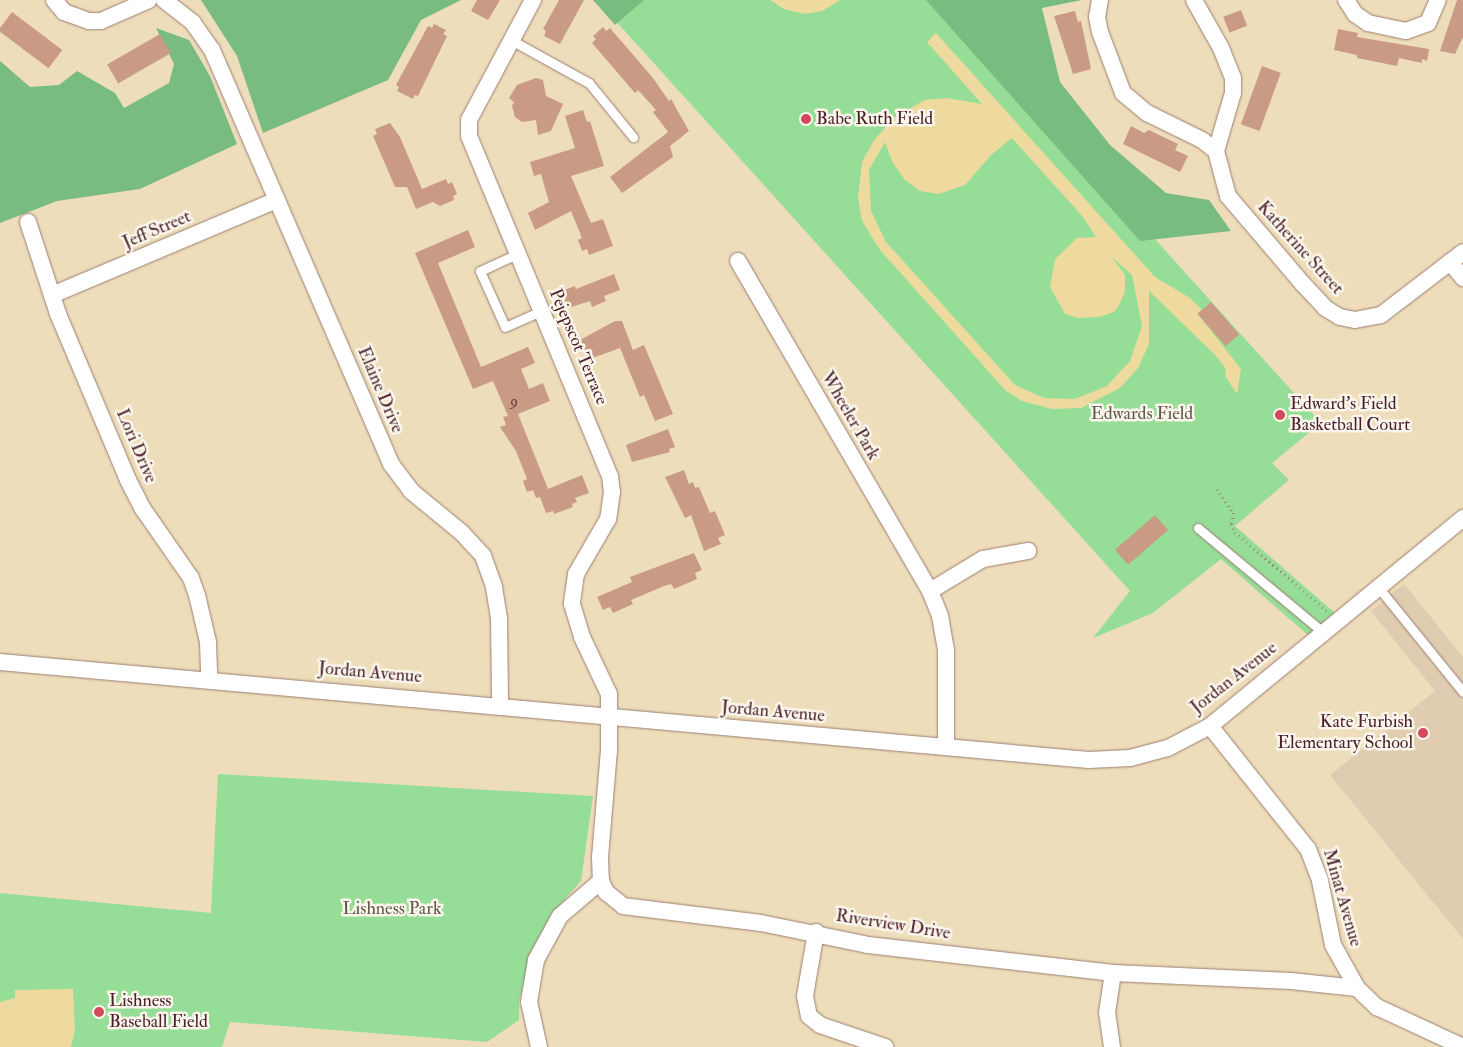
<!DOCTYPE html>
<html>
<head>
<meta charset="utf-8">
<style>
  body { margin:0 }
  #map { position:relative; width:1463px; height:1047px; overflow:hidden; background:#eeddba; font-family:"IM FELL Double Pica",serif }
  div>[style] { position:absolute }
  .built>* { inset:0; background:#e0cdb1 }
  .green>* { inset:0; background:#96dd97 }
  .forest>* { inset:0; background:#78bc80 }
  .sand>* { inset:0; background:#eeda9e }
  .building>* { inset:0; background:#c99b84; transform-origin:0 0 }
  .path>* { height:2.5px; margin-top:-1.25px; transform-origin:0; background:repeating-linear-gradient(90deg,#9c7e72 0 1px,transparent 0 5px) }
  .roads { filter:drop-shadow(0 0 1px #9c7e72) drop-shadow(0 0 1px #9c7e72) }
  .lane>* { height:9px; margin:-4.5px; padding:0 4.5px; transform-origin:4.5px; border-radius:4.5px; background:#fff }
  .street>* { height:16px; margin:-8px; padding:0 8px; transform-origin:8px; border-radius:8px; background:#fff }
  .dots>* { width:14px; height:14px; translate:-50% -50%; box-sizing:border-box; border:2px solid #fbf7ec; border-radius:50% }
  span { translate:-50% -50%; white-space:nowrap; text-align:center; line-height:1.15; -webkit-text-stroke:5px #fbf7ec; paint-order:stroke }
  .number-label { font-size:15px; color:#6a3e41 }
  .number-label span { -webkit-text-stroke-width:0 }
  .poi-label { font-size:18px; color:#4a1f2b }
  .left { translate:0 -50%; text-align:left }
  .right { translate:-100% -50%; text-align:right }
  .street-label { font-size:18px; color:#4a1f2b }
  .park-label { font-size:18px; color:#61584b }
</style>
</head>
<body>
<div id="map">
  <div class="built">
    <div style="clip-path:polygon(1404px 584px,1463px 657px,1463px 939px,1330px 775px,1435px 691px,1371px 611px)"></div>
  </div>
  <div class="green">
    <div style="clip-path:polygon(622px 0,939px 0,1321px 423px,1272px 463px,1289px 480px,1235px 526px,1335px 613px,1309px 636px,1221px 559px,1153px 613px,1093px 638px,1130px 591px,614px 19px)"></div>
    <div style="clip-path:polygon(218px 774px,593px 796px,581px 881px,551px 915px,534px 947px,519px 1001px,519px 1020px,487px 1042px,230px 1022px,222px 1047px,0 1047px,0 893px,211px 913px)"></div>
  </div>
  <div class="forest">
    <div style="clip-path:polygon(201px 0,461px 0,421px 20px,388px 80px,263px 133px,237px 56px)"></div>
    <div style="clip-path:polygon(593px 0,644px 0,615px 25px)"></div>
    <div style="clip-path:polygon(926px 0,1082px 0,1042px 8px,1060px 82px,1110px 145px,1166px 193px,1209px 200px,1231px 231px,1140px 241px)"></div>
    <div style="clip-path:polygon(156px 28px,189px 40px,210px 76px,237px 144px,140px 189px,57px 201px,0 223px,0 61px,30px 87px,59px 85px,77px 71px,115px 93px,124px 108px,169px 83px,174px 64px)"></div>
  </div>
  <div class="sand">
    <div style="clip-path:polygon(770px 0,841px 0,822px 11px,805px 14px,784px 9px)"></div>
    <div style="clip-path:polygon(evenodd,936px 33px,1155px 277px,1190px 298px,1202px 310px,1198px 314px,1241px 369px,1237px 394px,1225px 376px,1226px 369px,1215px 355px,1149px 291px,1149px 344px,1138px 368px,1120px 388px,1081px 408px,1052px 409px,1022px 401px,1006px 391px,880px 250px,862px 221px,858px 198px,862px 162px,874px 140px,896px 116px,925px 100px,946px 98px,982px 104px,927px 42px,936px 33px,1012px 138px,1083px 217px,1096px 237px,1077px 238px,1055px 259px,1050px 287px,1065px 314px,1077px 318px,1099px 317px,1114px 312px,1118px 307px,1125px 292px,1125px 275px,1111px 256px,1132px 275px,1142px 326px,1130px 361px,1107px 386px,1075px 399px,1044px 398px,1015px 385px,886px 242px,871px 211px,869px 170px,885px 142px,892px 161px,904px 179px,920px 191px,939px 194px,965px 185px,991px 155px,1012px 138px)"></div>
    <div style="clip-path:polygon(73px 989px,75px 1030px,71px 1047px,0 1047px,0 1002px,15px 998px,15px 990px)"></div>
  </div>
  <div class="building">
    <div style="clip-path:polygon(477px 0,500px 0,488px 20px,471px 11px)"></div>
    <div style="clip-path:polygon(559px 0,584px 0,560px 44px,544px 36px,546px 31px,543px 29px)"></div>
    <div style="clip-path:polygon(1457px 0,1463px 0,1463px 37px,1455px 54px,1440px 51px)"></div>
    <div style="left:1241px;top:10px;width:17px;height:19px;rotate:69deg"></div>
    <div style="clip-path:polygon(1075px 11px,1078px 22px,1081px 21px,1091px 69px,1073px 74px,1054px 16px)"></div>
    <div style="left:12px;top:12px;width:63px;height:23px;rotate:37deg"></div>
    <div style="clip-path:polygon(434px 24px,446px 30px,443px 34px,447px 36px,418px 96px,415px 95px,413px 99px,397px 91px,399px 87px,396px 85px,428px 26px,432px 28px)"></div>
    <div style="clip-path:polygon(603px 27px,606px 31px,610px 28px,653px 78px,669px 101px,671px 99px,689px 131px,670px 146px,673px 157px,622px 193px,610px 177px,668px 132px,653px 112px,656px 110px,638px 90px,635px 93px,592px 43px,596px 39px,593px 36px)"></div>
    <div style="clip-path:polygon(1338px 29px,1358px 33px,1357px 37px,1429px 49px,1427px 61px,1422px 59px,1422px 63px,1399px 58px,1397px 66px,1357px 58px,1357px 55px,1334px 50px)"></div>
    <div style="left:160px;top:34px;width:22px;height:61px;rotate:60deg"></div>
    <div style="left:1262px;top:66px;width:20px;height:62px;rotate:20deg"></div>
    <div style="clip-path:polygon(536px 78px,543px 80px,546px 96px,563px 104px,551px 131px,538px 135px,536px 120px,522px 122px,515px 117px,512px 106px,514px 102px,509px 98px,517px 85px)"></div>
    <div style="clip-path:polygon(583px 110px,587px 122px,590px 121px,604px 166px,571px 176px,591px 223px,603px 219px,613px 246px,589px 255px,587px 249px,582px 251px,578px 240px,582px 238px,571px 211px,535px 230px,528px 213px,549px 202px,541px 174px,534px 176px,530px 162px,575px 148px,565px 116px)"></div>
    <div style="clip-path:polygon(390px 123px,400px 137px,422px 189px,446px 179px,448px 184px,452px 182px,457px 194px,453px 196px,454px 200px,440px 206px,433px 202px,416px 209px,407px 187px,395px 187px,373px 136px,377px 134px,375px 129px)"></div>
    <div style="clip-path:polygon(1131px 126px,1144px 133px,1149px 130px,1178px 144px,1175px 150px,1188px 156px,1180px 172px,1123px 144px)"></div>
    <div style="clip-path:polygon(468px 230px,475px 247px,438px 263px,481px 367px,528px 347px,535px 363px,521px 369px,529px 389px,543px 383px,550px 401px,518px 414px,548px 489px,582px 475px,589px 493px,575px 498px,577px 502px,572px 504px,573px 507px,554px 514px,553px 511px,546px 513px,540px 497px,536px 498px,533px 490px,527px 492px,523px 481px,527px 479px,516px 451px,500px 427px,506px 425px,503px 417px,508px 416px,493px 381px,473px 389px,415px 253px)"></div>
    <div style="clip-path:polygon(614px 274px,620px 290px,604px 296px,606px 301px,592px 307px,590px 301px,568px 308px,562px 291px,575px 286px,576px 289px)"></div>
    <div style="left:1211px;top:302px;width:43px;height:18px;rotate:49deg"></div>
    <div style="clip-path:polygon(615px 321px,622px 321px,633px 350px,644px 345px,673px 414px,655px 421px,644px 395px,640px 397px,620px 348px,587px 360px,580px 340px)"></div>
    <div style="clip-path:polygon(668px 429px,675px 447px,669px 449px,670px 452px,632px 462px,626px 445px)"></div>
    <div style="clip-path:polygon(684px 470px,689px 484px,693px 482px,695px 488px,699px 487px,710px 513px,715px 511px,725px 535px,718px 538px,721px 544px,704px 551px,691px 515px,685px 518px,665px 477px)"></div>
    <div style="left:1155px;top:515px;width:20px;height:53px;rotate:49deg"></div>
    <div style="clip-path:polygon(694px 553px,702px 570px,695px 573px,697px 579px,674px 589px,671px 584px,664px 586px,631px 600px,633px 604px,613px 613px,610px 607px,603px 610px,597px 597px,632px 582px,630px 577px)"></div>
  </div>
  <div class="path">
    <div style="left:1217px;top:489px;width:29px;rotate:55deg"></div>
    <div style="left:1234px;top:513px;width:11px;rotate:105deg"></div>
    <div style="left:1231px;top:524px;width:9px;rotate:63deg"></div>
    <div style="left:1235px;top:532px;width:121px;rotate:40.7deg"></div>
  </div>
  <div class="roads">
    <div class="lane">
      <div style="left:511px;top:40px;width:89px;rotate:28.9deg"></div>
      <div style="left:589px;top:83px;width:70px;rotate:50.8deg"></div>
      <div style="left:517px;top:254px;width:41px;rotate:155.3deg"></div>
      <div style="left:480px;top:271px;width:61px;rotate:65.9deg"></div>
      <div style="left:505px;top:327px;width:39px;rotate:-24deg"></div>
      <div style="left:1198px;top:528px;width:163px;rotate:39.8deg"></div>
      <div style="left:1378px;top:587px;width:135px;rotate:51deg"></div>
    </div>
    <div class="street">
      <div style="left:54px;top:0;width:16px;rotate:50deg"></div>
      <div style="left:64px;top:12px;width:27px;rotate:20deg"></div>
      <div style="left:89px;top:21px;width:12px"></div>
      <div style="left:101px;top:21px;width:52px;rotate:-23.6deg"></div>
      <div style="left:164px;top:0;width:37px;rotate:38deg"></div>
      <div style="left:193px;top:23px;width:33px;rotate:55deg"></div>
      <div style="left:212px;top:50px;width:451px;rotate:66.6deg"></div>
      <div style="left:391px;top:464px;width:34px;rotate:53deg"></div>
      <div style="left:411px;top:491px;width:65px;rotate:39.4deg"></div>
      <div style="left:461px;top:532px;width:33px;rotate:47deg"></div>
      <div style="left:483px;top:556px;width:33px;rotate:70deg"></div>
      <div style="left:494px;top:587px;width:31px;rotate:81deg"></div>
      <div style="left:499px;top:618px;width:87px;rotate:89.3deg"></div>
      <div style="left:533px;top:0;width:136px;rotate:118.1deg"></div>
      <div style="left:469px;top:120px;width:16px;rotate:90deg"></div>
      <div style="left:469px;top:136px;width:368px;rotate:67.5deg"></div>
      <div style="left:610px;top:476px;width:16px;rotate:83deg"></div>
      <div style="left:612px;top:492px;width:27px;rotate:98deg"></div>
      <div style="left:608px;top:519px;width:64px;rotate:120.2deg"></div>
      <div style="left:576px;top:574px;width:30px;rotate:98deg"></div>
      <div style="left:572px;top:604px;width:34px;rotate:73deg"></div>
      <div style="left:582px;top:637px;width:63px;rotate:64.7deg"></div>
      <div style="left:609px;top:694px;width:56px;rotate:90deg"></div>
      <div style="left:609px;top:750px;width:107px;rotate:94.8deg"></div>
      <div style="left:600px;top:857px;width:24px;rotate:88deg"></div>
      <div style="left:601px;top:881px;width:12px;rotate:66deg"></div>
      <div style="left:606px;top:892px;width:22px;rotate:39deg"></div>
      <div style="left:623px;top:906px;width:139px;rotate:7deg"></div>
      <div style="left:761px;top:923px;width:109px;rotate:11.6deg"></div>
      <div style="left:868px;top:945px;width:247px;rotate:6.5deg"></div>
      <div style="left:1113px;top:973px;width:178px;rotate:2.6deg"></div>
      <div style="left:1291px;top:981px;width:66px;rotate:6.1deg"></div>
      <div style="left:1100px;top:0;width:17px;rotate:100deg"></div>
      <div style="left:1097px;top:17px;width:15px;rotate:79deg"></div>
      <div style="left:1100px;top:32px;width:65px;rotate:69.3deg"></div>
      <div style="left:1123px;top:93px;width:31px;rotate:40deg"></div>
      <div style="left:1147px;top:113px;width:61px;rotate:26.1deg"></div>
      <div style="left:1202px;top:140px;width:18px;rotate:38deg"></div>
      <div style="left:1216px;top:151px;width:60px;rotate:-73.7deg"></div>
      <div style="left:1233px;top:93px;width:15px;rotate:-90deg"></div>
      <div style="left:1233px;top:78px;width:32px;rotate:-112deg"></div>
      <div style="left:1221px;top:48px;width:55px;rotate:-119.4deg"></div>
      <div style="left:1346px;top:0;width:17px;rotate:57deg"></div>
      <div style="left:1355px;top:14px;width:16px;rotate:35deg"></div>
      <div style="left:1368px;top:23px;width:39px;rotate:12deg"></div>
      <div style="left:1406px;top:31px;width:23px;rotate:-20deg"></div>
      <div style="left:1428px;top:23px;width:25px;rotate:-67deg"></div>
      <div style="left:1216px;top:151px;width:47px;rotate:75.1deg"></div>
      <div style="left:1228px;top:196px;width:116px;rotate:49.6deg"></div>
      <div style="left:1303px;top:284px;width:33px;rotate:47deg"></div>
      <div style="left:1325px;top:308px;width:17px;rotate:31deg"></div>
      <div style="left:1340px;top:317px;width:15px;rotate:11deg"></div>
      <div style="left:1355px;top:320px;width:26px;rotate:-11deg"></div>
      <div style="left:1381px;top:315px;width:103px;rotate:-37.5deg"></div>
      <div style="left:28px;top:222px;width:97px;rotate:71.9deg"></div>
      <div style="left:58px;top:314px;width:180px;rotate:67.1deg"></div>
      <div style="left:128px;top:480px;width:33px;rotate:63deg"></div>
      <div style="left:143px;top:509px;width:84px;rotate:55.2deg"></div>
      <div style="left:191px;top:578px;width:18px;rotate:71deg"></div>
      <div style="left:197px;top:595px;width:48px;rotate:76.8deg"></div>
      <div style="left:208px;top:642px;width:37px;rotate:88deg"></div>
      <div style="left:738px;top:261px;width:382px;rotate:59.8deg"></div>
      <div style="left:930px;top:591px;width:27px;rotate:68deg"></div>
      <div style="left:940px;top:616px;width:34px;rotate:80deg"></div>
      <div style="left:946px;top:649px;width:98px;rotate:90deg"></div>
      <div style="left:1450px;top:262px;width:21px;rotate:51deg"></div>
      <div style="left:52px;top:295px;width:244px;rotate:-22.9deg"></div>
      <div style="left:930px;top:591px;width:62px;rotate:-31.1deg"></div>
      <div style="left:983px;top:559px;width:46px;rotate:-10.1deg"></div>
      <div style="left:0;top:662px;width:1093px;rotate:5.14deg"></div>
      <div style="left:1089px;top:760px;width:41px;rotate:-2.8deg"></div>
      <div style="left:1130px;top:758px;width:39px;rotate:-15deg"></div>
      <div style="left:1168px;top:748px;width:47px;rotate:-27.6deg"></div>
      <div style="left:1210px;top:726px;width:328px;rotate:-39.4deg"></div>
      <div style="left:1210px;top:726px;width:157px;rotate:51.5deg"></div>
      <div style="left:1308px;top:849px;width:34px;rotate:69deg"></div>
      <div style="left:1320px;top:881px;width:65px;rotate:78.5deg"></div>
      <div style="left:1333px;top:945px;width:49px;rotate:60.8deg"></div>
      <div style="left:1357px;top:988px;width:28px;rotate:44deg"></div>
      <div style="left:1377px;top:1007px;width:95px;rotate:24.9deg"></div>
      <div style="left:816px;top:932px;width:65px;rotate:99.8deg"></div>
      <div style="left:805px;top:996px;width:20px;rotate:79deg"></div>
      <div style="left:809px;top:1016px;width:14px;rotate:39deg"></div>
      <div style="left:820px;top:1025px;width:69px;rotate:18.7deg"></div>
      <div style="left:539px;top:1047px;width:46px;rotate:-102.5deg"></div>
      <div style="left:529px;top:1002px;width:43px;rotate:-80.5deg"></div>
      <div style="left:536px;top:960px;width:50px;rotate:-61.4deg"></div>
      <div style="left:560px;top:916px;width:54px;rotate:-40.5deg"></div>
      <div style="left:1112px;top:1047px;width:34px;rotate:-98deg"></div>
      <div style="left:1107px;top:1013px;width:40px;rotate:-81.5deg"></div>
    </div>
  </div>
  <div class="dots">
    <div style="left:806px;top:119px;background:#d1495b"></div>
    <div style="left:1280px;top:415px;background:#d1495b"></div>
    <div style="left:1423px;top:733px;background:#d1495b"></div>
    <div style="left:99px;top:1012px;background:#d1495b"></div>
  </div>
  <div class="number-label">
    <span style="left:514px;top:402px">9</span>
  </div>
  <div class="poi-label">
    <span class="left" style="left:816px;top:119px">Babe Ruth Field</span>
    <span class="left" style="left:1290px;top:415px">Edward's Field<br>Basketball Court</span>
    <span class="right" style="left:1413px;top:733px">Kate Furbish<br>Elementary School</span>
    <span class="left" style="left:109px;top:1012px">Lishness<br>Baseball Field</span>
  </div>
  <div class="street-label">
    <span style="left:157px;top:230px;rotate:-23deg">Jeff Street</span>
    <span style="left:1300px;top:248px;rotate:48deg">Katherine Street</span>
    <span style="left:578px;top:347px;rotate:67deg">Pejepscot Terrace</span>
    <span style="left:380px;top:390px;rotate:67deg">Elaine Drive</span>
    <span style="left:850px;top:416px;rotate:60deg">Wheeler Park</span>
    <span style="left:136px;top:446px;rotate:67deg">Lori Drive</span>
    <span style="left:370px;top:673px;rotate:5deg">Jordan Avenue</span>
    <span style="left:1234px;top:678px;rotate:-38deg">Jordan Avenue</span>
    <span style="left:773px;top:712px;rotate:5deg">Jordan Avenue</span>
    <span style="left:1342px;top:898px;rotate:74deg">Minat Avenue</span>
    <span style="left:893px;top:925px;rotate:9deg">Riverview Drive</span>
  </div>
  <div class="park-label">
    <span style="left:1142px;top:414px">Edwards Field</span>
    <span style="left:392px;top:909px">Lishness Park</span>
  </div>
</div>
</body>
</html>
